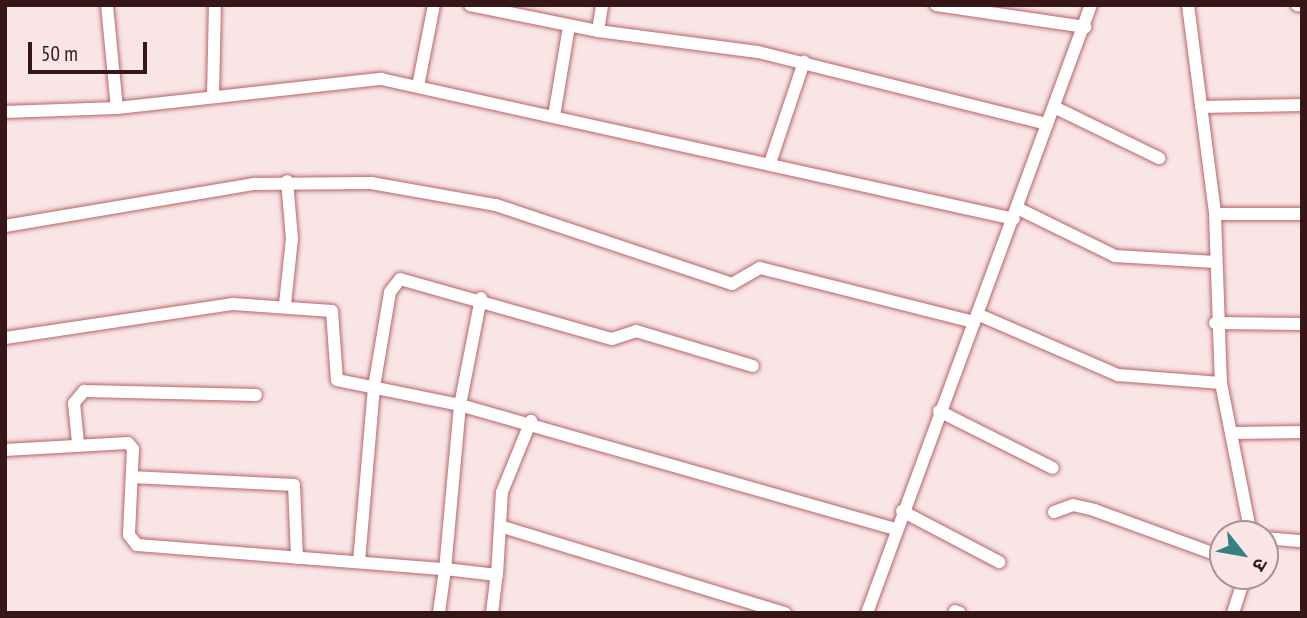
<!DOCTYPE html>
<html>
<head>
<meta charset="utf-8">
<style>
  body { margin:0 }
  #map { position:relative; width:1307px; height:618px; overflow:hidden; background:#f9e5e5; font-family:"PT Sans Narrow","Noto Sans Devanagari",sans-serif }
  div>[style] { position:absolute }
  .roads { filter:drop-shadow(0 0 2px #b76569) drop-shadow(0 0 2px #b76569) }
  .minor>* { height:12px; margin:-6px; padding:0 6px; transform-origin:6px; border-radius:6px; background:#fff }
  span { translate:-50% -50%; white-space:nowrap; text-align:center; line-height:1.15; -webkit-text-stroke:6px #f9e5e5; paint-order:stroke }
  .frame { position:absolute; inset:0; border:7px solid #371618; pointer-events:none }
  .north { position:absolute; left:1209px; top:520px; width:70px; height:70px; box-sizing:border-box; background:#f9e5e5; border:2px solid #ab9293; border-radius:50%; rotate:121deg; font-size:19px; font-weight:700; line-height:28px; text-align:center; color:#371618 }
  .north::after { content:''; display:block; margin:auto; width:24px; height:32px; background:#377f82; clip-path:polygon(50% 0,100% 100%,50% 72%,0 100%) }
  .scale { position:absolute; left:28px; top:42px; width:119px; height:32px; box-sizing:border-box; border:4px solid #371618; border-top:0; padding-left:9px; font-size:21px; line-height:24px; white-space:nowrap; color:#371618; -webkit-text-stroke:5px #f9e5e5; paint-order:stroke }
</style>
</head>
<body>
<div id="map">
  <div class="roads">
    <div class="minor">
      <div style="left:107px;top:5px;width:103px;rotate:84.5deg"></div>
      <div style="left:470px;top:5px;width:131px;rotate:11.5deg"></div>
      <div style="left:598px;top:31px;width:161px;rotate:7.5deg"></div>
      <div style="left:758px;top:52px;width:298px;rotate:14deg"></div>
      <div style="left:936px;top:5px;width:151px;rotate:8.4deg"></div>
      <div style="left:1188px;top:5px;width:211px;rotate:82.6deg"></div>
      <div style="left:1215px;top:214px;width:169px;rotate:88deg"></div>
      <div style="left:1221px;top:383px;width:154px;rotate:78.8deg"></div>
      <div style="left:1297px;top:5px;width:5px;rotate:11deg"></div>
      <div style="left:598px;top:31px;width:26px;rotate:-81deg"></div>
      <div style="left:418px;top:86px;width:83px;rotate:-78.8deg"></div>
      <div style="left:213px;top:97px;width:92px;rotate:-88.8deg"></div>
      <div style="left:1054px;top:107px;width:117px;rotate:25.9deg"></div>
      <div style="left:1201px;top:107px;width:101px;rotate:-1.1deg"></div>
      <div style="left:5px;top:112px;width:112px;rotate:-2deg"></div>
      <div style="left:117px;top:108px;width:266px;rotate:-6.3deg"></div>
      <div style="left:381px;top:79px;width:648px;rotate:12.47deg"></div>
      <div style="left:554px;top:116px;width:91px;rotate:-80.5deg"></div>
      <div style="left:770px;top:163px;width:107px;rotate:-71.4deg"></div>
      <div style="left:1017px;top:208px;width:109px;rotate:26.1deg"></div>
      <div style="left:1115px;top:256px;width:100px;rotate:3.4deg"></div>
      <div style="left:1215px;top:214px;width:87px"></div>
      <div style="left:5px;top:226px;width:253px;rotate:-9.6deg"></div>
      <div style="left:254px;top:184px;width:117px;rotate:-0.5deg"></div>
      <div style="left:371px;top:183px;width:127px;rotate:10deg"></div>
      <div style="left:496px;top:205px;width:249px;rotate:18.5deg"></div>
      <div style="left:732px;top:284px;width:32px;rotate:-30deg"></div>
      <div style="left:760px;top:268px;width:221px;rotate:14.2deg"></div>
      <div style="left:481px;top:298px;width:109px;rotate:101.1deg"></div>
      <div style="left:460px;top:405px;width:452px;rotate:15.9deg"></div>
      <div style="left:285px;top:304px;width:65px;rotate:-83.9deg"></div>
      <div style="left:292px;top:239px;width:58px;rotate:-94.9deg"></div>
      <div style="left:977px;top:314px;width:154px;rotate:23.4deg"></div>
      <div style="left:1118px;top:375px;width:103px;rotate:4.4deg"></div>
      <div style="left:1215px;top:323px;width:87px;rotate:0.7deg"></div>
      <div style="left:5px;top:338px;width:231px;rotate:-8.5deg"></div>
      <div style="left:233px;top:304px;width:99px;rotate:4deg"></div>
      <div style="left:332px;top:311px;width:69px;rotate:85.9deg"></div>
      <div style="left:337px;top:380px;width:126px;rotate:11.5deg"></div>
      <div style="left:460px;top:405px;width:165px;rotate:95.2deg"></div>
      <div style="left:445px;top:569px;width:52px;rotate:6.6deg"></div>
      <div style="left:497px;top:575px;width:83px;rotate:-86.6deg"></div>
      <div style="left:502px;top:492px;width:77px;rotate:-67.8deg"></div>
      <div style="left:939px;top:411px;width:127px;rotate:26.6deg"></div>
      <div style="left:1231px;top:433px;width:71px;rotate:-0.8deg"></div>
      <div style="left:78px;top:443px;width:40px;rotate:-95.7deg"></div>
      <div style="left:74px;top:403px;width:16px;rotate:-50deg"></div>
      <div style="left:84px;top:391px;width:172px;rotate:1.3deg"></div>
      <div style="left:5px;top:450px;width:123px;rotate:-3.3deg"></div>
      <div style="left:128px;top:443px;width:8px;rotate:50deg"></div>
      <div style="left:133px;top:449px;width:86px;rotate:92.7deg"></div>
      <div style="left:129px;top:535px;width:13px;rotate:51deg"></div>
      <div style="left:137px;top:545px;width:309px;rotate:4.5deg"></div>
      <div style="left:445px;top:569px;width:44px;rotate:97.8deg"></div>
      <div style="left:132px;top:477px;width:162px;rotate:2.8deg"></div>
      <div style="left:294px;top:485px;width:73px;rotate:87.6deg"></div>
      <div style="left:902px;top:511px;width:110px;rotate:27.7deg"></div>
      <div style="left:1054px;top:512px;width:20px;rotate:-20deg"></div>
      <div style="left:1073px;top:505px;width:22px;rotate:13deg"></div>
      <div style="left:1094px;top:510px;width:137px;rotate:20deg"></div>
      <div style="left:503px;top:527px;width:295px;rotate:17deg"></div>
      <div style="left:1265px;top:538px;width:37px;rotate:5deg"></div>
      <div style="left:359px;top:562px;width:176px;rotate:-85.1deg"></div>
      <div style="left:374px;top:387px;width:96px;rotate:-80.4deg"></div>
      <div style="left:390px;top:292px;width:16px;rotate:-52deg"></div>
      <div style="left:400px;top:279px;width:220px;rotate:15.8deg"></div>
      <div style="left:612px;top:339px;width:25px;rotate:-18deg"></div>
      <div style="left:636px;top:331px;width:122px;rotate:16.7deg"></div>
      <div style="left:955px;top:611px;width:5px;rotate:22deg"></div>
      <div style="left:492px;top:613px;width:38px;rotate:-83deg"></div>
      <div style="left:867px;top:613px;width:648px;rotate:-69.78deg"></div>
      <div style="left:1233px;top:613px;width:39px;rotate:-72deg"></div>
    </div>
  </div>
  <div class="frame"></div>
  <div class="north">उ</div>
  <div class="scale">50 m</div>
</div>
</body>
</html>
